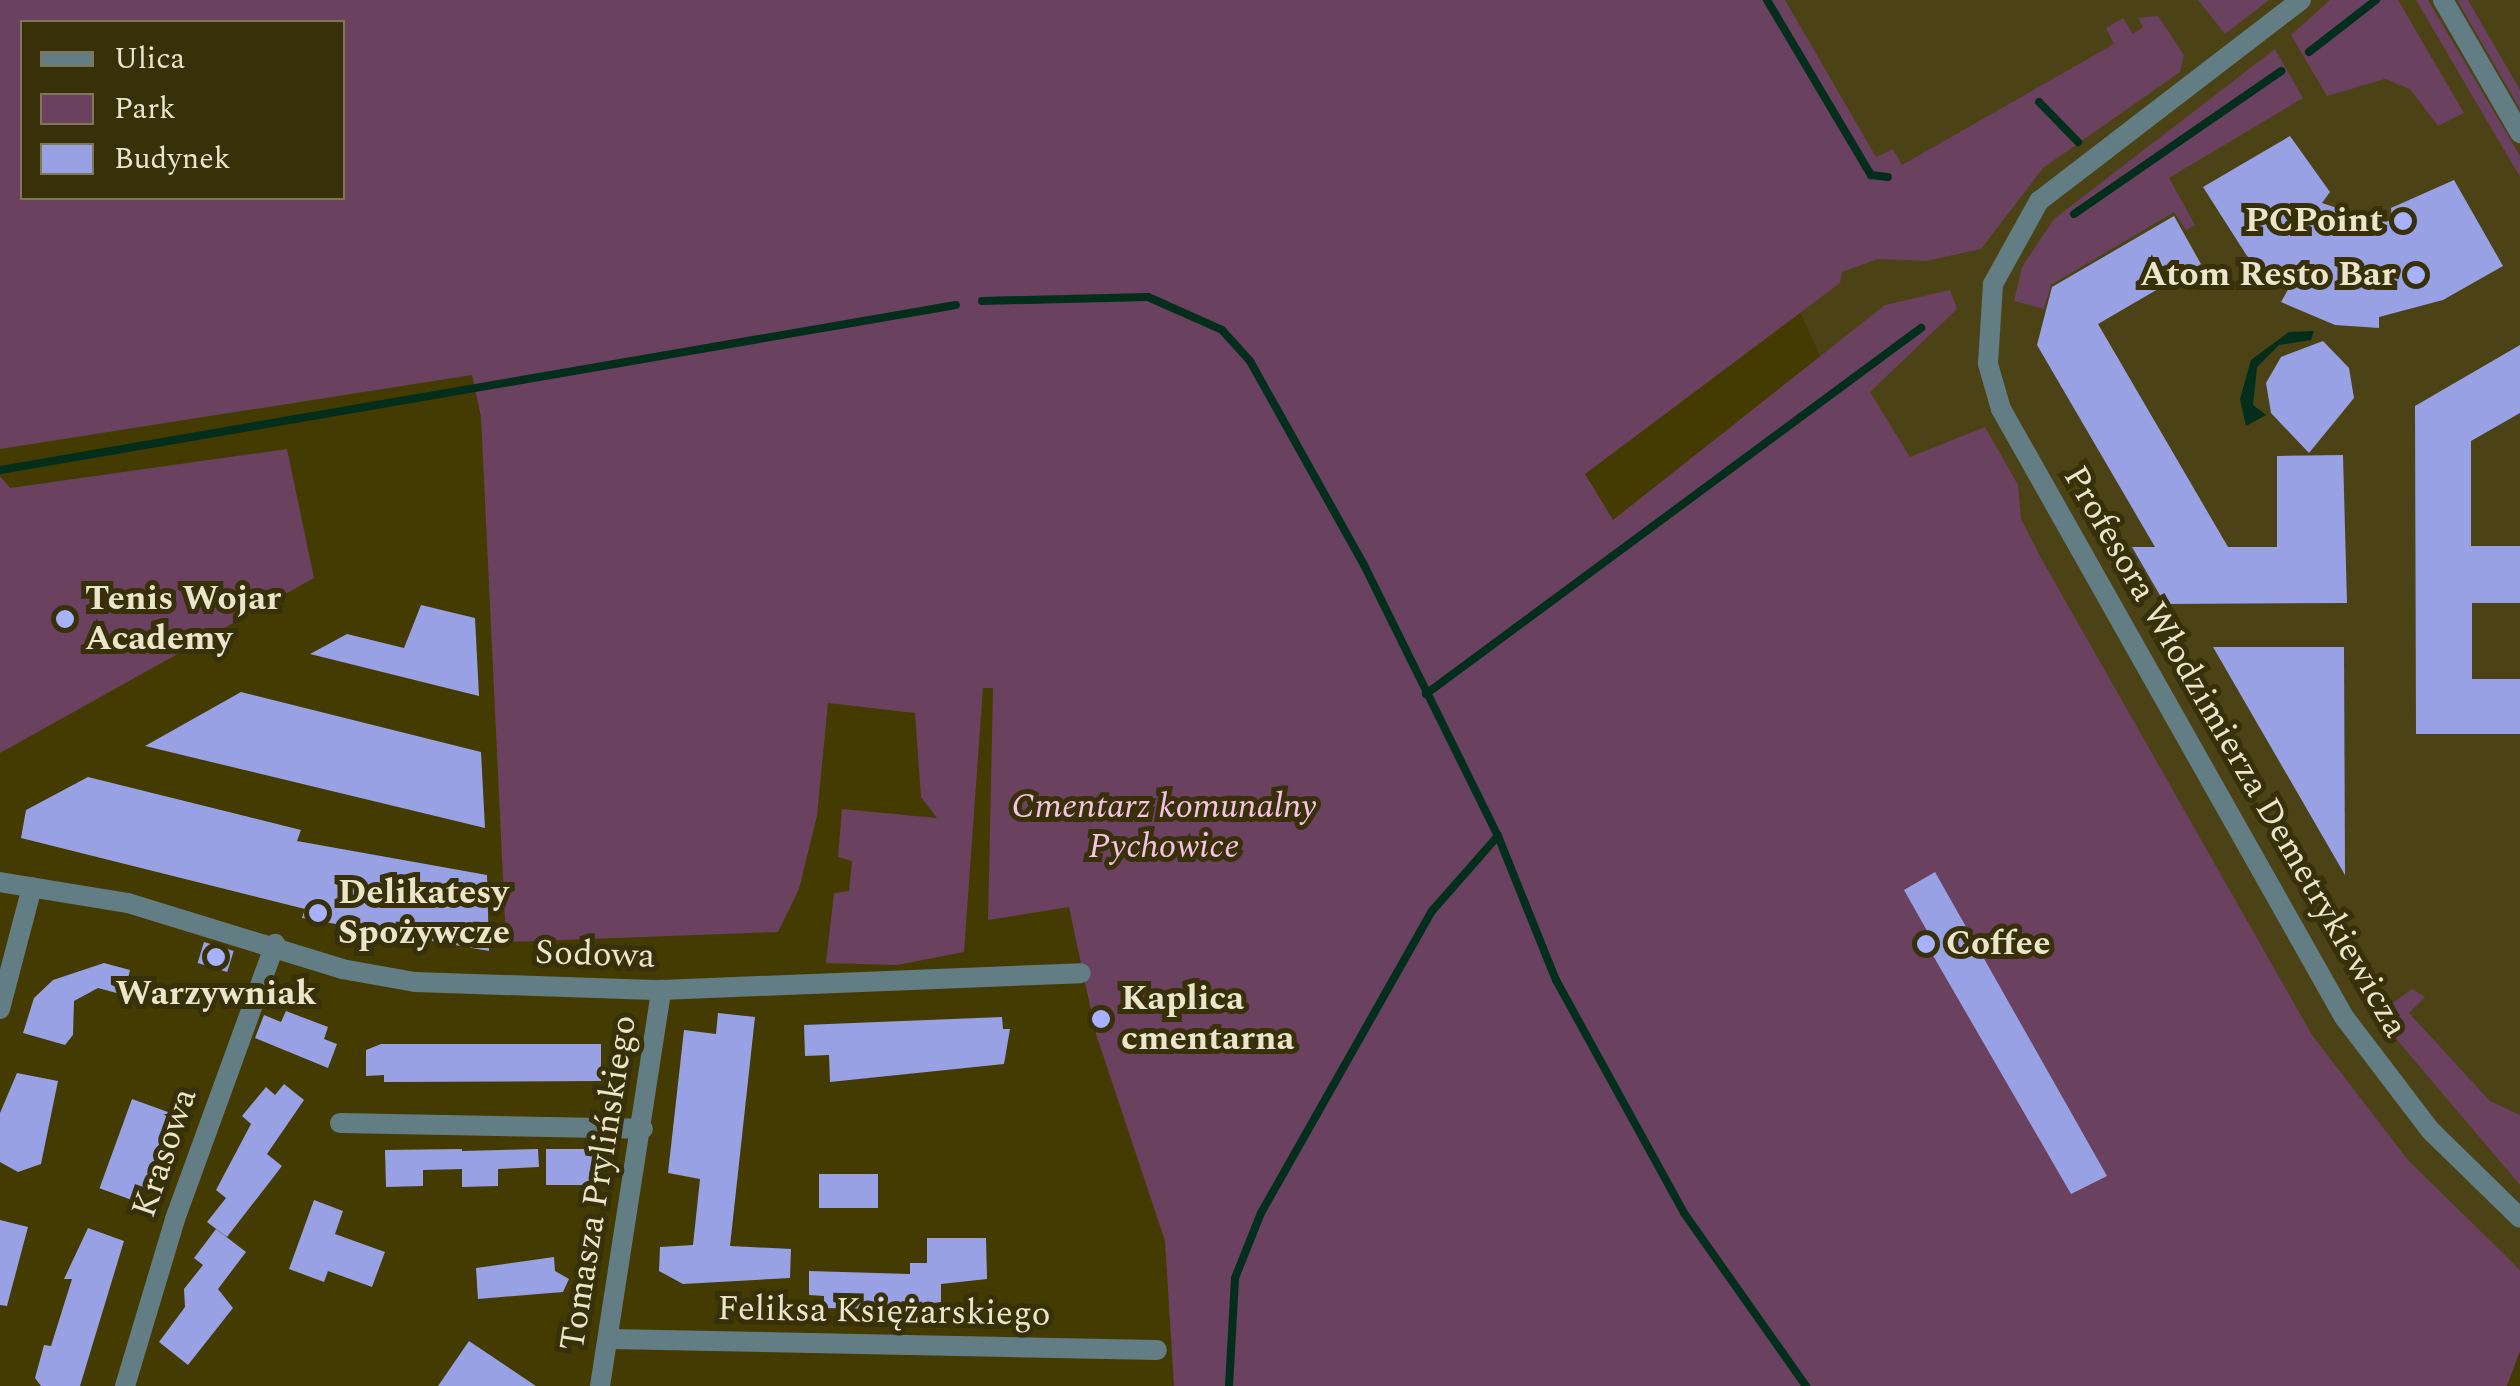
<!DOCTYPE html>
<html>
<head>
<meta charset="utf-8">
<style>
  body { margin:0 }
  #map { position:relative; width:2520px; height:1386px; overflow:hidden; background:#443b02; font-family:Spectral,serif }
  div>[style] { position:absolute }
  .built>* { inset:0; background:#4b4315 }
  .green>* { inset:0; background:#6a415e }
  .water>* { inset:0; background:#032e1b }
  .stream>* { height:8px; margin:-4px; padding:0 4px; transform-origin:4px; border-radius:4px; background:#032e1b }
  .building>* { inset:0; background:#98a1e4; transform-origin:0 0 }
  .pedestrian>* { height:20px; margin:-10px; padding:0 10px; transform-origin:10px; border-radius:10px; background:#637d85 }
  .minor>* { height:20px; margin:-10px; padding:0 10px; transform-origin:10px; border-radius:10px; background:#637d85 }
  .dots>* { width:28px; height:28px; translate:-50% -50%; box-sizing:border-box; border:5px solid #383009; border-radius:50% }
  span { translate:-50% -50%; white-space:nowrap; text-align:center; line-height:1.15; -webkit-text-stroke:10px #383009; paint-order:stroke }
  .poi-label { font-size:35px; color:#eae5cb; font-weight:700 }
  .right { translate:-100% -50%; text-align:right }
  .left { translate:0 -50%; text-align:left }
  .street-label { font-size:35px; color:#eae5cb }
  .park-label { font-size:35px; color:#f7c2e6; font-style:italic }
  .legend { position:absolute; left:20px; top:20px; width:325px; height:180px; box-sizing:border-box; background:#383009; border:2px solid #7f7857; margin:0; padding:12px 18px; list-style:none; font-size:30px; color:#eae5cb }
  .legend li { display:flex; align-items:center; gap:20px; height:50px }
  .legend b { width:50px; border:2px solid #7f7857 }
</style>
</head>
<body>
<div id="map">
  <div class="built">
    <div style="clip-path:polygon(1658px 0,2520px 0,2520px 1309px,2388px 1181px,1822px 360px)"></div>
  </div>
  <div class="green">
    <div style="clip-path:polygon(evenodd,0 0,1785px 0,1876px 157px,1893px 149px,1902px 165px,2114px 44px,2106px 28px,2123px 18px,2133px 34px,2143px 27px,2138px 18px,2158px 16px,2184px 55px,2180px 72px,2043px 168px,1981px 249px,1926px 261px,1878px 259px,1842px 272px,1840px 283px,1585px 474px,1613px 520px,1885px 305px,1950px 290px,1957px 309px,1870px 392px,1910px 457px,1985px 427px,2018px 485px,2021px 519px,2041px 558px,2312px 1035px,2408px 1160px,2520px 1270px,2520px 1351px,2507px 1386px,1174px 1386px,1165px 1241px,1096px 1034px,1069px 907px,988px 920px,993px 688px,983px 688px,964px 952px,897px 965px,826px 963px,834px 893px,849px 891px,852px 861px,838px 857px,842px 809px,937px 818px,921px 797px,915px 713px,828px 703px,817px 816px,799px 889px,778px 932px,506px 942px,481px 417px,472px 375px,0 449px,0 0,22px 22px,342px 22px,342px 198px,22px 198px,22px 22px)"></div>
    <div style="clip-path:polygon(2198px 0,2269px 0,2225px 34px)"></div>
    <div style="clip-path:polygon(2330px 0,2398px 0,2464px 113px,2438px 126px,2410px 89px,2385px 79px,2327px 96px,2291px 35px)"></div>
    <div style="clip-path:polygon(2416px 0,2428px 0,2520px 156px,2520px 177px)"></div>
    <div style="clip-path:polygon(2457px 0,2468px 0,2520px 90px,2520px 109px)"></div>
    <div style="clip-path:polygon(2275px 49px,2303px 98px,2169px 178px,2195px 225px,2186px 230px,2174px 212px,2051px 285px,2044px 309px,2014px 301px,2022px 267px,2054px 219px)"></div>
    <div style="clip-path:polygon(287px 449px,314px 578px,0 753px,0 476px,10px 488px)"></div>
    <div style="clip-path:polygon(2412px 989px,2425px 997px,2409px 1013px,2490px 1101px,2520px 1115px,2520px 1185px,2376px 1015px)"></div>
  </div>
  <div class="water">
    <div style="clip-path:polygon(2314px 331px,2311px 340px,2279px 345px,2257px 367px,2253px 405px,2266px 415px,2246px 426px,2240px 399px,2251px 360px,2289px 332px)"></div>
  </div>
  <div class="stream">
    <div style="left:1767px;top:0;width:204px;rotate:59.3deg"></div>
    <div style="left:1871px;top:175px;width:17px;rotate:7deg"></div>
    <div style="left:2309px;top:52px;width:85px;rotate:-37.8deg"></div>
    <div style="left:2039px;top:102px;width:56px;rotate:45.7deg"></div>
    <div style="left:2074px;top:214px;width:252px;rotate:-34.6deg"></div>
    <div style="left:982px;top:301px;width:166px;rotate:-1.4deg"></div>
    <div style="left:1148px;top:297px;width:81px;rotate:24deg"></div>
    <div style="left:1222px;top:330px;width:42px;rotate:47.9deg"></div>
    <div style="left:1250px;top:361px;width:234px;rotate:60.8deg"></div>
    <div style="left:1364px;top:565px;width:302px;rotate:63.7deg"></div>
    <div style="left:1498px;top:836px;width:155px;rotate:68.1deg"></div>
    <div style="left:1556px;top:980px;width:266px;rotate:61.2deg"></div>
    <div style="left:1684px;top:1213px;width:212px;rotate:54.8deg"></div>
    <div style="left:0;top:470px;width:970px;rotate:-9.79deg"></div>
    <div style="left:1426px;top:694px;width:616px;rotate:-36.48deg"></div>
    <div style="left:1229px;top:1386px;width:108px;rotate:-86.8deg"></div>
    <div style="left:1235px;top:1278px;width:70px;rotate:-68.2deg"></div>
    <div style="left:1261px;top:1213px;width:347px;rotate:-60.5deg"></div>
    <div style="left:1432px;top:911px;width:100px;rotate:-48.7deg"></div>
  </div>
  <div class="building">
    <div style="clip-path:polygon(2290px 136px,2330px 192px,2322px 203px,2358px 215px,2392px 222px,2391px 208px,2454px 180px,2503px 266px,2443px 300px,2379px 317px,2379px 328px,2335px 325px,2281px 302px,2289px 288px,2247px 256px,2203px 187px)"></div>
    <div style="clip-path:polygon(2174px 216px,2201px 264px,2098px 324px,2228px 547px,2277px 547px,2277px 456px,2343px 455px,2347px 603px,2165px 604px,2132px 547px,2155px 547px,2037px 345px,2052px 287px)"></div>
    <div style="clip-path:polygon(2323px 341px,2349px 368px,2354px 398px,2309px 453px,2271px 413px,2266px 383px,2281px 357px)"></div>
    <div style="clip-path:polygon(2520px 345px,2520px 413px,2471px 441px,2471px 546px,2520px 546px,2520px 603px,2472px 603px,2472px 679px,2520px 679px,2520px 734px,2416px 734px,2415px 406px)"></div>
    <div style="clip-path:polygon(421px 605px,475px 618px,479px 696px,310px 654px,347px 634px,404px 648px)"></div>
    <div style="clip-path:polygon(2213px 647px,2344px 647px,2345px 875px)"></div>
    <div style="clip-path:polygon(241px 692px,481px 752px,485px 828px,145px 746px)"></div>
    <div style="clip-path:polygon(88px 777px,301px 830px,297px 841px,487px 875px,489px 951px,302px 918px,305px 909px,21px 838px,26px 810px)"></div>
    <div style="clip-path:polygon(1935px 872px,2107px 1176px,2071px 1194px,1924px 940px,1930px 936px,1904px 890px)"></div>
    <div style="left:204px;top:942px;width:31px;height:22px;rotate:17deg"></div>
    <div style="clip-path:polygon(104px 963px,130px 970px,124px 995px,98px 988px,74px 1001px,73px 1035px,65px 1045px,23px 1033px,34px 998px,53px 980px)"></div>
    <div style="clip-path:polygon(286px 1011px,328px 1027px,324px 1039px,337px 1044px,328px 1068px,255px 1038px,264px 1015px,281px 1022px)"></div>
    <div style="clip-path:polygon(718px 1013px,755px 1017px,730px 1246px,791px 1249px,790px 1278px,683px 1284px,659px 1271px,660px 1247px,693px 1245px,700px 1179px,668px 1173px,684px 1030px,716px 1034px)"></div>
    <div style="clip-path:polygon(1002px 1017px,1003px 1029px,1010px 1029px,1004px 1064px,830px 1082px,829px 1055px,805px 1056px,804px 1025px)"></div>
    <div style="clip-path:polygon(381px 1044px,601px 1044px,601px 1081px,384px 1082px,384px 1075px,366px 1076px,366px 1050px)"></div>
    <div style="clip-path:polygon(17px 1073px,58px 1081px,41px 1164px,18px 1172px,0 1162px,0 1113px)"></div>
    <div style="clip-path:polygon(284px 1084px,304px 1100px,267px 1154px,282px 1166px,227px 1237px,207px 1222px,226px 1198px,216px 1190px,251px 1124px,242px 1116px,266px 1087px,275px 1095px)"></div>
    <div style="left:132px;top:1099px;width:44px;height:95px;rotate:20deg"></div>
    <div style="clip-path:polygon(462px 1149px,462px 1169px,423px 1170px,423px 1186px,386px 1187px,385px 1150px)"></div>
    <div style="clip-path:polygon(538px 1149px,539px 1167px,498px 1169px,498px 1186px,462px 1187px,462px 1151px)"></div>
    <div style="left:596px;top:1149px;width:36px;height:50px;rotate:90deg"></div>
    <div style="left:819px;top:1174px;width:59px;height:34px"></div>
    <div style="clip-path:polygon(314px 1200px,343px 1211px,335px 1234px,385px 1252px,372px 1287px,328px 1271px,324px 1282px,289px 1269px)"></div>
    <div style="clip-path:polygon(0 1220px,28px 1227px,7px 1306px,0 1305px)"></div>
    <div style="clip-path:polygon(88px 1228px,124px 1241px,80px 1386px,41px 1386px,35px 1378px,44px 1345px,51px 1346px,72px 1279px,64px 1279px)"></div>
    <div style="clip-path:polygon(216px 1229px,246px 1252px,218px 1289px,233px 1308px,188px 1365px,159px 1342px,185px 1307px,184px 1289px,203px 1265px,194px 1258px)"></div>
    <div style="clip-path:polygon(927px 1238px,986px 1238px,987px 1279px,941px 1284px,941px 1302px,879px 1309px,824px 1308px,824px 1296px,809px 1295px,809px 1271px,910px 1274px,910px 1263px,927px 1263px)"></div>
    <div style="clip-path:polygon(554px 1257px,555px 1271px,569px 1279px,563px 1292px,478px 1299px,476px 1268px)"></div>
    <div style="clip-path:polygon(469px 1341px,536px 1386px,438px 1386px)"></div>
  </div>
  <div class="pedestrian">
    <div style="left:2443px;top:0;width:154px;rotate:59.9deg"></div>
  </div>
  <div class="minor">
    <div style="left:2301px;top:0;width:330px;rotate:142.5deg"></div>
    <div style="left:2039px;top:201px;width:95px;rotate:119deg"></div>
    <div style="left:1993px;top:284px;width:80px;rotate:93.6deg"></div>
    <div style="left:1988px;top:364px;width:47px;rotate:73.9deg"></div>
    <div style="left:2001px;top:409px;width:698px;rotate:60.57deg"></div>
    <div style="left:2344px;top:1017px;width:143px;rotate:52.7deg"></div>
    <div style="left:2431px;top:1131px;width:124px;rotate:44.3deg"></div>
    <div style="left:0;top:882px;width:130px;rotate:9.3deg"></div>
    <div style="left:128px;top:903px;width:224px;rotate:17.1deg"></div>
    <div style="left:342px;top:969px;width:74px;rotate:10.1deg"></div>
    <div style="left:415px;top:982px;width:246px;rotate:1.9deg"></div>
    <div style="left:661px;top:990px;width:420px;rotate:-2.3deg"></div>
    <div style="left:0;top:1009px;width:126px;rotate:-75.3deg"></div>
    <div style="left:340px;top:1123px;width:303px;rotate:1.1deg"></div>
    <div style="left:610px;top:1339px;width:547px;rotate:1.15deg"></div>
    <div style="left:125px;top:1386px;width:174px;rotate:-73.3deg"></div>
    <div style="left:175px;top:1219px;width:293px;rotate:-70deg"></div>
    <div style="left:600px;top:1386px;width:401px;rotate:-81.2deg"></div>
  </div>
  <div class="dots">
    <div style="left:2403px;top:221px;background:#a7b1fc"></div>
    <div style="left:2416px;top:275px;background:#a7b1fc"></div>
    <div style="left:65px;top:619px;background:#a7b1fc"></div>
    <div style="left:318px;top:913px;background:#a7b1fc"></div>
    <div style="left:1926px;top:944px;background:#a7b1fc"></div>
    <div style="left:216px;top:957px;background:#a7b1fc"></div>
    <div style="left:1101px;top:1019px;background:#a7b1fc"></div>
  </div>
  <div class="poi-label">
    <span class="right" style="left:2383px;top:221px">PCPoint</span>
    <span class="right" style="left:2396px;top:275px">Atom Resto Bar</span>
    <span class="left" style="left:85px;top:619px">Tenis Wojar<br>Academy</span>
    <span class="left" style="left:338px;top:913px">Delikatesy<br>Spożywcze</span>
    <span class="left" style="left:1946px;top:944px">Coffee</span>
    <span style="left:216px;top:994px">Warzywniak</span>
    <span class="left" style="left:1121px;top:1019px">Kaplica<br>cmentarna</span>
  </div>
  <div class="street-label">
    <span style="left:2235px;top:752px;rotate:60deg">Profesora Włodzimierza Demetrykiewicza</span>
    <span style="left:595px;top:955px;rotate:2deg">Sodowa</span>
    <span style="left:165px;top:1153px;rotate:-71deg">Krasowa</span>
    <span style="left:599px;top:1183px;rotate:-81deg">Tomasza Prylińskiego</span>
    <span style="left:884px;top:1312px;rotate:1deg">Feliksa Księżarskiego</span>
  </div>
  <div class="park-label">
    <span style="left:1164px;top:827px">Cmentarz komunalny<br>Pychowice</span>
  </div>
  <ul class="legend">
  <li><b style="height:12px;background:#637d85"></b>Ulica</li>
  <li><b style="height:28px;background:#6a415e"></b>Park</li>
  <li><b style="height:28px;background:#98a1e4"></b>Budynek</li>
  </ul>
</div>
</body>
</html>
